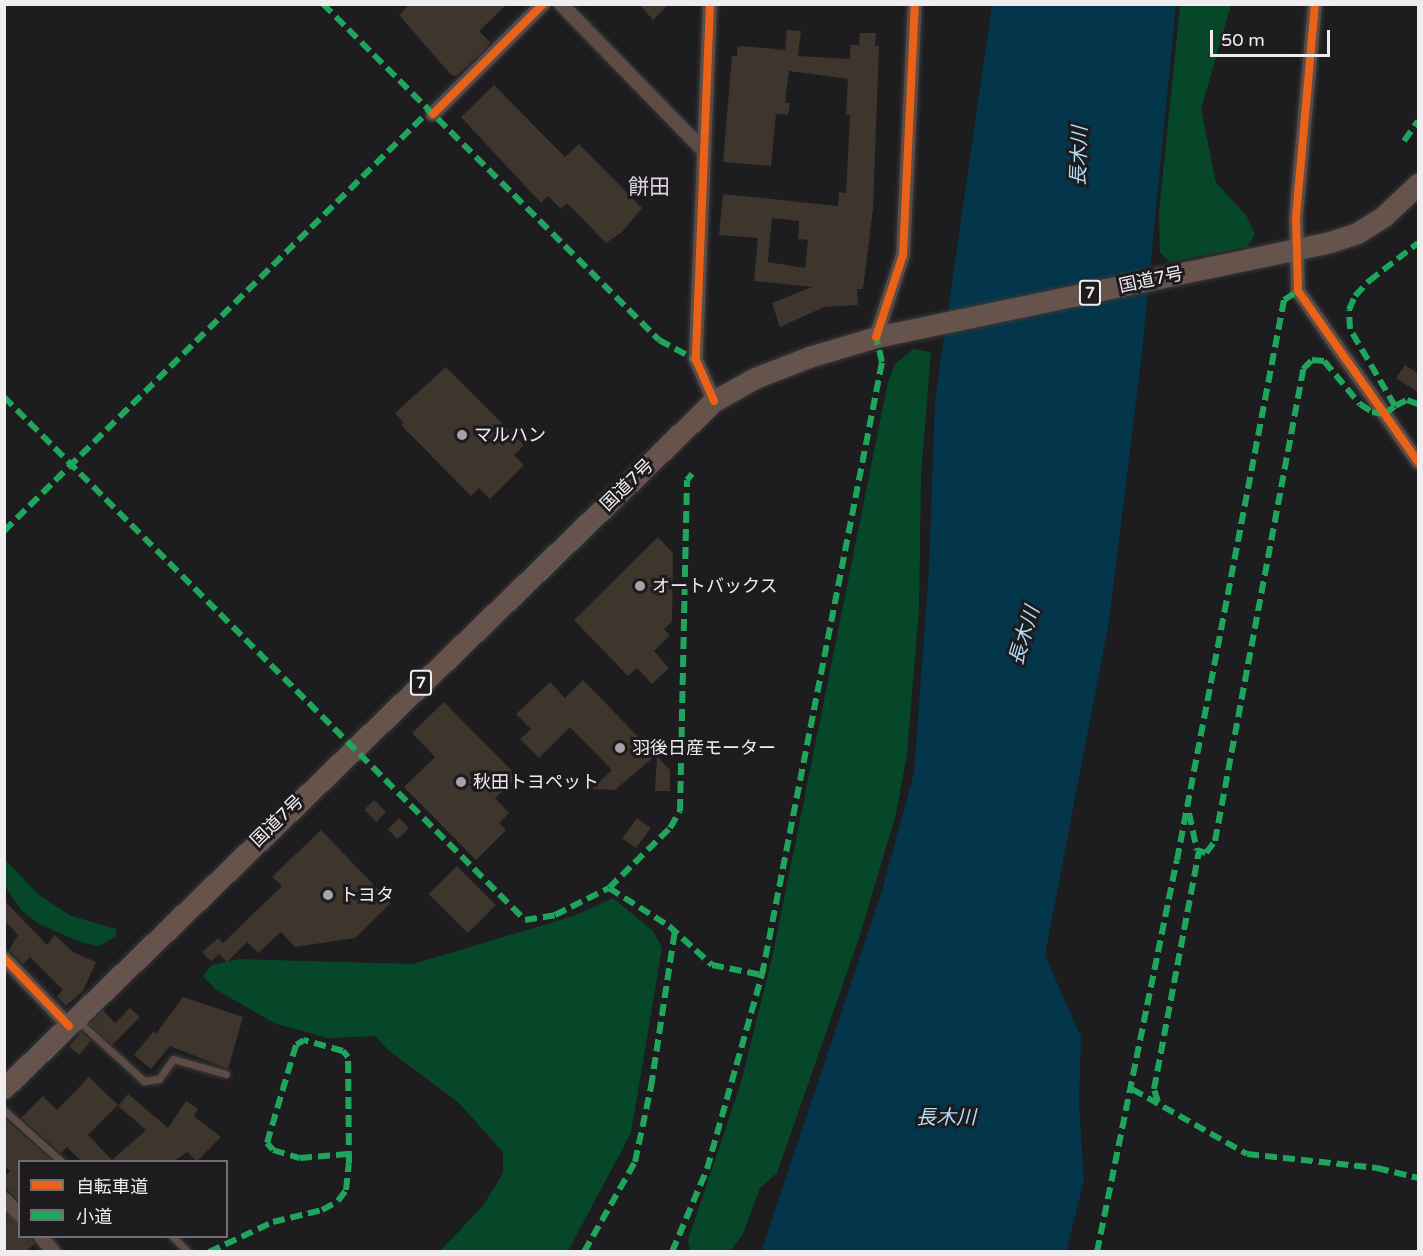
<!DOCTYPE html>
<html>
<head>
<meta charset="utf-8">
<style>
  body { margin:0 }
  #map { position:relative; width:1423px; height:1256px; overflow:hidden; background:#1d1c1e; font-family:"Varela Round","Noto Sans JP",sans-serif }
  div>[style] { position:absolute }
  .forest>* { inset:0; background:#074729 }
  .water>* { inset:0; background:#03354b }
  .building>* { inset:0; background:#3e352d; transform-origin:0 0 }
  .roads { filter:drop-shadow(0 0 2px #3a393b) drop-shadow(0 0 2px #3a393b) }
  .service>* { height:7px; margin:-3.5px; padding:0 3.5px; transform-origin:3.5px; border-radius:3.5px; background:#5c4c45 }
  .minor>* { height:14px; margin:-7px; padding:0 7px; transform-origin:7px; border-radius:7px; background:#5c4c45 }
  .trunk>* { height:21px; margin:-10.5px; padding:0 10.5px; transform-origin:10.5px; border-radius:10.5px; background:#66544c }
  .quiet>* { height:6px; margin-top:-3px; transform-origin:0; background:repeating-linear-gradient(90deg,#20a55d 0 12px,transparent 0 18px) }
  .cycleway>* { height:8px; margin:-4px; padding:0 4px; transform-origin:4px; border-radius:4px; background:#ea6118 }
  .dots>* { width:16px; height:16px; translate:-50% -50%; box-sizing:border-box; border:3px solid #1e1b1f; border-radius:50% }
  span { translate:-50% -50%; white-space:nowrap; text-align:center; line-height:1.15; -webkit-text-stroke:6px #1e1b1f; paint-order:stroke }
  .shield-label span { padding:2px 4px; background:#1e1b1f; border:2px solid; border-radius:4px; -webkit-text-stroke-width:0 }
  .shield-label { font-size:16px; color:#efedf0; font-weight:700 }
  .street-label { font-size:18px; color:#efedf0 }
  .poi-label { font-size:18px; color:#efedf0 }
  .left { translate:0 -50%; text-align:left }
  .water-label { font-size:20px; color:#b3def7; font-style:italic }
  .quarter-label { font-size:21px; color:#dcd7de }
  .frame { position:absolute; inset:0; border:6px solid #efedf0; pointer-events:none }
  .legend { position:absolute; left:18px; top:1160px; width:210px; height:78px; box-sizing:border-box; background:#1e1b1f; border:2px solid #726f73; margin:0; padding:8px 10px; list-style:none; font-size:18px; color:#efedf0 }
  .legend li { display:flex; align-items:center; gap:12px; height:30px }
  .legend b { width:30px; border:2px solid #726f73 }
  .scale { position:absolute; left:1210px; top:30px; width:120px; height:27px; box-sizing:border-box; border:3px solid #efedf0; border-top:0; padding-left:8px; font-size:18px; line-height:21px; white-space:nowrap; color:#efedf0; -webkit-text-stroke:4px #1e1b1f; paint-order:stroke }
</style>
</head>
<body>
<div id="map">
  <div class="forest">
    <div style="clip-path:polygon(1180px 5px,1231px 5px,1201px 109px,1216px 183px,1246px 215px,1255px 234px,1247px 247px,1169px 262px,1160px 252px,1159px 212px)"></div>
    <div style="clip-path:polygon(913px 349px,931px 352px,921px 476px,919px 609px,907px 754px,896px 814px,859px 938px,777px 1173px,760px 1188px,743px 1234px,730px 1251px,690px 1251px,688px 1240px,741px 1083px,773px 954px,888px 382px,895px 364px)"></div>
    <div style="clip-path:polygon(4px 859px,39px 895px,71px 916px,116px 929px,116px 936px,99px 946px,80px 942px,39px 924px,21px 910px,5px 886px)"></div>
    <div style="clip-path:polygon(613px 898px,653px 931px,662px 948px,631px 1133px,568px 1251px,440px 1251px,483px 1206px,503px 1173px,503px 1152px,458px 1102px,388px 1050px,375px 1036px,328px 1038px,276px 1024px,215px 989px,203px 976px,212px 965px,239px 959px,413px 964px,574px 916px)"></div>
  </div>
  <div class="water">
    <div style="clip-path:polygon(992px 5px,1176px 5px,1142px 352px,1109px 621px,1045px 955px,1081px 1037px,1079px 1105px,1084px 1180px,1066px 1251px,761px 1252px,881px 894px,914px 773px,929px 569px,935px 400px)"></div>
  </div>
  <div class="building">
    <div style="clip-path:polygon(410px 4px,507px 4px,479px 31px,490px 42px,485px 50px,456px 76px,451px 75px,399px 15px)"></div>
    <div style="clip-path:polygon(639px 4px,669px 4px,653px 20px)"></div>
    <div style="clip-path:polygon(evenodd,787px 30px,801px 31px,798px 56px,850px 59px,850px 45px,859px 45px,860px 33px,876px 33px,875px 46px,879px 46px,873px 209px,863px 289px,857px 289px,858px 305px,824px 307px,780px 327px,772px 303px,812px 287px,754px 281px,758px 238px,719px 235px,723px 194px,838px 206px,839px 192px,846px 193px,850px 115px,846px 115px,848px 79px,789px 71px,785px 103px,790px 103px,788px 115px,776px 114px,771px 166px,723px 162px,732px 56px,737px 56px,737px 47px,742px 46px,785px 50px,787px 30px,772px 218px,799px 221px,798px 239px,808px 240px,805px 268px,768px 262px,772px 218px)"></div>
    <div style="clip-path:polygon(494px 85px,565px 157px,579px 144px,642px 208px,622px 232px,606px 243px,567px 203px,561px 209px,548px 196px,541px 203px,461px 117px)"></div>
    <div style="clip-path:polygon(1405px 365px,1419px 374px,1419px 393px,1396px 378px)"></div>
    <div style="clip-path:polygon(446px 367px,524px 445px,514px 455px,524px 465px,490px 499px,479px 488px,471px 496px,401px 425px,404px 423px,395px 413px)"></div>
    <div style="clip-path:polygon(658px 537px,673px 553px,672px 622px,664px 629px,670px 635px,654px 651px,669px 668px,652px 684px,637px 668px,628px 676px,574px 620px)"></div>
    <div style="clip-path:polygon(583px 680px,656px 755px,615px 790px,592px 789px,612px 770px,570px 727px,539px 758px,520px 739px,531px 729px,516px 714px,550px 682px,565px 698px)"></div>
    <div style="clip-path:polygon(444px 702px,518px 777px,495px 798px,509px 813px,499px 823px,506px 830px,476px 860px,404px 787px,435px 757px,412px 733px)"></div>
    <div style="clip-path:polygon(657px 756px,670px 770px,670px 791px,655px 791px)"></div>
    <div style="left:374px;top:800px;width:17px;height:14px;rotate:45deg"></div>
    <div style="left:399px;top:818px;width:14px;height:16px;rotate:45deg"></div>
    <div style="left:637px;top:818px;width:17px;height:25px;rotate:36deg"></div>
    <div style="clip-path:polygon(321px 830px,391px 903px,355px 938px,295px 947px,281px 932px,258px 953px,247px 942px,227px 962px,219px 954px,211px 961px,202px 952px,218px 938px,223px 943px,282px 886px,272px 877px)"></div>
    <div style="left:457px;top:866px;width:55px;height:40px;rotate:45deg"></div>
    <div style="clip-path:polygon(4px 900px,47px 945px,55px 935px,73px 952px,96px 962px,83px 991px,66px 1006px,57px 996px,63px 990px,30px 957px,23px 964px,9px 950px,18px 935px,4px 920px)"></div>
    <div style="clip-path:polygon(183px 997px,243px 1017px,228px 1069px,170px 1046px,151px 1069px,134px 1055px,154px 1031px,156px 1034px)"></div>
    <div style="clip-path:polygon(130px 1008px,140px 1017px,112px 1045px,89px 1024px,103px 1010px,115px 1023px)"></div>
    <div style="left:81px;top:1032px;width:13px;height:19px;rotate:39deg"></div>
    <div style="clip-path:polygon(89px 1077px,118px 1105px,88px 1135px,112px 1160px,146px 1130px,118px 1106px,128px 1094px,168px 1128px,186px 1101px,198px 1109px,194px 1116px,221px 1137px,197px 1161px,187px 1152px,174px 1161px,81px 1161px,67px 1147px,61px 1153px,21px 1118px,43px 1096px,57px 1110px)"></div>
    <div style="clip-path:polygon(4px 1118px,53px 1161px,20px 1161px,20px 1202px,4px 1186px,4px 1177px,10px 1171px,4px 1165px)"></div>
    <div style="clip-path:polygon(7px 1214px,20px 1224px,20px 1236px,29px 1236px,35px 1244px,26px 1251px,4px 1251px)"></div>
  </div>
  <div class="roads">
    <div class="service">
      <div style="left:77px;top:1020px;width:91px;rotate:42.3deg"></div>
      <div style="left:144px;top:1081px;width:15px;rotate:-8deg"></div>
      <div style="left:159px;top:1079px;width:24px;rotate:-55deg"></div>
      <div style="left:173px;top:1059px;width:55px;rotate:15.8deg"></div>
      <div style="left:4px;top:1110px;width:78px;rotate:41.9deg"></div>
      <div style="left:172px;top:1236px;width:23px;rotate:45deg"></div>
    </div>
    <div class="minor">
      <div style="left:561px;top:4px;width:205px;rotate:45.8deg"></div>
      <div style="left:710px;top:4px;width:356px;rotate:92.3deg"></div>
      <div style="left:696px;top:360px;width:45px;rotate:66.3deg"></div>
      <div style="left:1315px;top:4px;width:216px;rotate:95.1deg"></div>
      <div style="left:1296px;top:219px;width:72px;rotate:88.4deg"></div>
      <div style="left:1298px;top:291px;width:209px;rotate:54.9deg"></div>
      <div style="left:433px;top:114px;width:156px;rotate:-45deg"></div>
      <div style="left:876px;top:337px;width:86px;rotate:-71.8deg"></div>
      <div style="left:903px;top:255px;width:251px;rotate:-87.3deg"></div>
      <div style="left:4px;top:958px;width:94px;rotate:46.3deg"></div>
      <div style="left:4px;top:1199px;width:23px;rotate:45deg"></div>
      <div style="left:40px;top:1236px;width:21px;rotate:49deg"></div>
    </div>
    <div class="trunk">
      <div style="left:4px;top:1088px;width:988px;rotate:-44.06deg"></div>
      <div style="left:714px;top:401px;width:47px;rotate:-29.3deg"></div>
      <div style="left:755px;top:378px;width:58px;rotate:-21.3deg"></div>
      <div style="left:809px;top:357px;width:70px;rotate:-16.6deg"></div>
      <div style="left:876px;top:337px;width:464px;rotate:-11.8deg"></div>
      <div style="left:1330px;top:242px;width:28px;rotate:-18deg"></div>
      <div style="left:1357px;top:233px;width:32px;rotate:-32deg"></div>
      <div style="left:1384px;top:216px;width:47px;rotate:-43.3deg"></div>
    </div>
  </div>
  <div class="quiet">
    <div style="left:323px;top:4px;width:475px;rotate:45deg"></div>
    <div style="left:659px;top:340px;width:42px;rotate:28.4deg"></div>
    <div style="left:1404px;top:141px;width:24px;rotate:-55deg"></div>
    <div style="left:4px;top:397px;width:738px;rotate:45.11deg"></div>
    <div style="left:525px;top:920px;width:30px;rotate:-9deg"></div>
    <div style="left:555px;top:915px;width:60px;rotate:-26.6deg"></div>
    <div style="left:609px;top:888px;width:71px;rotate:32.3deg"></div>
    <div style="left:669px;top:926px;width:58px;rotate:42.2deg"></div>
    <div style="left:712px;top:965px;width:51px;rotate:11.3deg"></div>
    <div style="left:1395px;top:406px;width:13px;rotate:-27deg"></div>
    <div style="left:1407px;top:400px;width:12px;rotate:20deg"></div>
    <div style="left:4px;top:531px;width:598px;rotate:-44.66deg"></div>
    <div style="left:1189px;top:813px;width:38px;rotate:78deg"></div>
    <div style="left:1197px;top:850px;width:9px;rotate:18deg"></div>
    <div style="left:1206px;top:853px;width:15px;rotate:-53deg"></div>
    <div style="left:1215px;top:841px;width:480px;rotate:-79.4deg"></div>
    <div style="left:1303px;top:369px;width:13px;rotate:-45deg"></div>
    <div style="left:1312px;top:360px;width:12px;rotate:5deg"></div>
    <div style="left:1324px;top:361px;width:56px;rotate:50.1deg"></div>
    <div style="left:1360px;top:404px;width:14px;rotate:34deg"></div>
    <div style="left:1372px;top:412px;width:13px;rotate:9deg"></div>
    <div style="left:1385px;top:414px;width:13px;rotate:-39deg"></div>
    <div style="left:1395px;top:406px;width:89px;rotate:-120.3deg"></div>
    <div style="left:1350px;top:329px;width:19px;rotate:-93deg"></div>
    <div style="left:1349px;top:310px;width:15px;rotate:-67deg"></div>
    <div style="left:1355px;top:296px;width:21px;rotate:-47deg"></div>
    <div style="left:1369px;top:281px;width:62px;rotate:-37.8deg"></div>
    <div style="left:609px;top:888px;width:86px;rotate:-44.5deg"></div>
    <div style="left:670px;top:828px;width:20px;rotate:-60deg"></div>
    <div style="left:680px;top:811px;width:331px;rotate:-88.8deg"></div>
    <div style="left:687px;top:480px;width:8px;rotate:-50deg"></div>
    <div style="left:1132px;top:1089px;width:132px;rotate:29.5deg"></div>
    <div style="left:1247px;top:1154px;width:131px;rotate:6.1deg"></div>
    <div style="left:1377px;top:1168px;width:42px;rotate:13.7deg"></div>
    <div style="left:1158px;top:1102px;width:14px;rotate:-107deg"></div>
    <div style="left:1154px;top:1089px;width:242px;rotate:-79.3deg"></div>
    <div style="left:209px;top:1252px;width:71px;rotate:-25.1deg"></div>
    <div style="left:273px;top:1222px;width:50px;rotate:-13.8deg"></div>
    <div style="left:322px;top:1210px;width:18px;rotate:-29deg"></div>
    <div style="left:338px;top:1201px;width:14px;rotate:-54deg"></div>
    <div style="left:346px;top:1190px;width:27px;rotate:-84deg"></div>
    <div style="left:349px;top:1163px;width:106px;rotate:-90.5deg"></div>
    <div style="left:348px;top:1057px;width:8px;rotate:-130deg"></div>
    <div style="left:343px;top:1051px;width:41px;rotate:-164.2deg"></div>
    <div style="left:304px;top:1040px;width:9px;rotate:148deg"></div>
    <div style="left:296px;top:1045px;width:102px;rotate:106.5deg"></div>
    <div style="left:267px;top:1143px;width:9px;rotate:49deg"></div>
    <div style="left:273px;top:1150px;width:28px;rotate:17deg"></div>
    <div style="left:300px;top:1158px;width:48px;rotate:-4.8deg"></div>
    <div style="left:584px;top:1252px;width:103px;rotate:-60.5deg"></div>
    <div style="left:635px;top:1162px;width:77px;rotate:-78deg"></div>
    <div style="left:651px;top:1087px;width:158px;rotate:-81.3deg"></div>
    <div style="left:672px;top:1252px;width:90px;rotate:-67.1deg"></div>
    <div style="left:707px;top:1169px;width:202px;rotate:-74.2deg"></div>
    <div style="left:762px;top:975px;width:625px;rotate:-78.92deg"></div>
    <div style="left:882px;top:362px;width:26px;rotate:-103deg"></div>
    <div style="left:1097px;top:1252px;width:400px;rotate:-78.5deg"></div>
    <div style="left:1177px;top:860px;width:570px;rotate:-79.18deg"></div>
    <div style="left:1284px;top:300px;width:17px;rotate:-33deg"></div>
  </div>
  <div class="cycleway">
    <div style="left:710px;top:4px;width:356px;rotate:92.3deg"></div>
    <div style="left:696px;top:360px;width:45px;rotate:66.3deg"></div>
    <div style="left:1315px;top:4px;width:216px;rotate:95.1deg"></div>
    <div style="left:1296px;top:219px;width:72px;rotate:88.4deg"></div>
    <div style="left:1298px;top:291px;width:209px;rotate:54.9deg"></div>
    <div style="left:433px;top:114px;width:156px;rotate:-45deg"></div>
    <div style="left:876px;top:337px;width:86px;rotate:-71.8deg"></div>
    <div style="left:903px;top:255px;width:251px;rotate:-87.3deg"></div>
    <div style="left:4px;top:958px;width:94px;rotate:46.3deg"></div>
  </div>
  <div class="dots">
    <div style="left:462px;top:435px;background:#a6a4a6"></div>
    <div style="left:640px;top:586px;background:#a6a4a6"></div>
    <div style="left:620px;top:748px;background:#a6a4a6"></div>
    <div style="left:461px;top:782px;background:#a6a4a6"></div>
    <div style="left:328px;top:895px;background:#a6a4a6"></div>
  </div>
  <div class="shield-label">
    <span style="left:1090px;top:293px">7</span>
    <span style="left:421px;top:683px">7</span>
  </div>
  <div class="street-label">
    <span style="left:1151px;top:280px;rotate:-12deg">国道7号</span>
    <span style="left:627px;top:485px;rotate:-44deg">国道7号</span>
    <span style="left:277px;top:821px;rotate:-44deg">国道7号</span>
  </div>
  <div class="poi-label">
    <span class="left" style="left:474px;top:435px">マルハン</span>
    <span class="left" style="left:652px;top:586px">オートバックス</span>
    <span class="left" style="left:632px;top:748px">羽後日産モーター</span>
    <span class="left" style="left:473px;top:782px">秋田トヨペット</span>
    <span class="left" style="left:340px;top:895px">トヨタ</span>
  </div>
  <div class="water-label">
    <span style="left:1080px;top:156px;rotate:-88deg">長木川</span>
    <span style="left:1025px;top:636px;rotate:-73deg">長木川</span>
    <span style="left:946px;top:1118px">長木川</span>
  </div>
  <div class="quarter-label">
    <span style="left:649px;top:188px">餅田</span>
  </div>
  <div class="frame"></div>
  <ul class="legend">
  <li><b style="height:8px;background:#ea6118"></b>自転車道</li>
  <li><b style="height:8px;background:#20a55d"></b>小道</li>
  </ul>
  <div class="scale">50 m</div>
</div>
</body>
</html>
